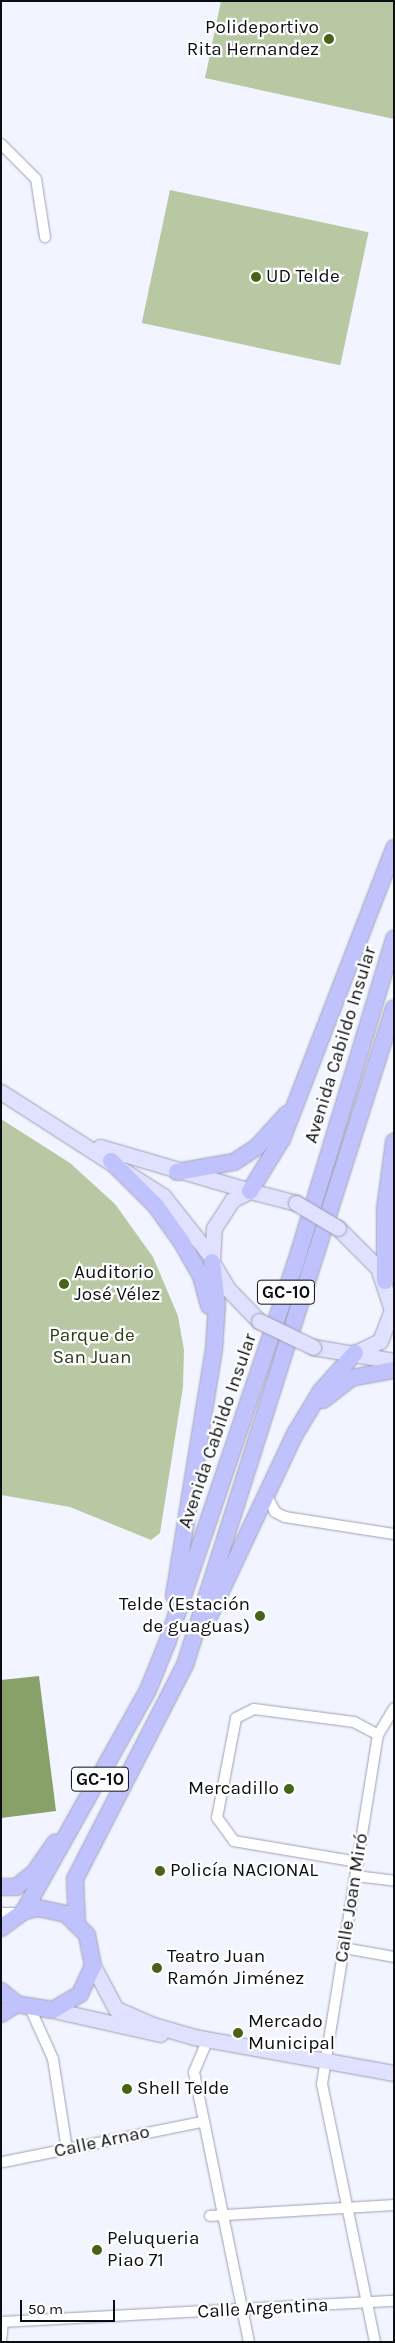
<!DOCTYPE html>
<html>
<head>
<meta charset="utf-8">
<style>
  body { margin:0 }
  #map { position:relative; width:395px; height:2343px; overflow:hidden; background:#f2f4ff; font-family:Karla,sans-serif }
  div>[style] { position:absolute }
  .green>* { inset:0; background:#b7c8a3; transform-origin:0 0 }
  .water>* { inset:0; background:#88a168 }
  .roads { filter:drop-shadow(0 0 1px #9ea0b1) drop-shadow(0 0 1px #9ea0b1) }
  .street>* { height:10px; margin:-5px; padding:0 5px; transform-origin:5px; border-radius:5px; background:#fff }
  .secondary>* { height:15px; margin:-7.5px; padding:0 7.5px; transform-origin:7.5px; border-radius:7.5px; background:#dfe1fe }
  .primary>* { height:16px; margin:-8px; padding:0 8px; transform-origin:8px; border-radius:8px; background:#bfc2fc }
  .bridges { filter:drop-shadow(0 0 1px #9ea0b1) drop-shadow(0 0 1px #9ea0b1) }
  .secondary-bridge>* { height:15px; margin:-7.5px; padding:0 7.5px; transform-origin:7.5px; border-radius:7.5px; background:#dfe1fe }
  .dots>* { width:14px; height:14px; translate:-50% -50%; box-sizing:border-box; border:2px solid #fff; border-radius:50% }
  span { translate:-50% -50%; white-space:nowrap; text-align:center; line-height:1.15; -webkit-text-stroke:4.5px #fff; paint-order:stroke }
  .shield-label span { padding:1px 4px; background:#fff; border:1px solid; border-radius:4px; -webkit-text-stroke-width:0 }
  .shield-label { font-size:18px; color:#0d0e14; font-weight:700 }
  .poi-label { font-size:19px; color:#0d0e14 }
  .right { translate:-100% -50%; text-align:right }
  .left { translate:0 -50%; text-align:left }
  .street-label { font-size:19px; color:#0d0e14 }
  .park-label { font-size:19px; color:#2b3c11 }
  .frame { position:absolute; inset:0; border:2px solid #0d0e14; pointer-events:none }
  .scale { position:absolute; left:20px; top:2300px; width:95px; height:22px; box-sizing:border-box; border:2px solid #0d0e14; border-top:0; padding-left:6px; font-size:15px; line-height:18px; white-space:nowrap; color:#0d0e14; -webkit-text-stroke:4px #fff; paint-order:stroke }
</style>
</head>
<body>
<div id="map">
  <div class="green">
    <div style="clip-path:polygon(221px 1px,394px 1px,394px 119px,205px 78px)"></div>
    <div style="left:170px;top:190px;width:203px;height:136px;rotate:12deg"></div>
    <div style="clip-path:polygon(1px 1119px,70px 1163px,115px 1204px,153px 1257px,178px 1316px,184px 1350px,183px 1387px,160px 1533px,151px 1540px,70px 1507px,1px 1495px)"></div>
  </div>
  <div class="water">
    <div style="clip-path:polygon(39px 1676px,56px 1811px,1px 1818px,1px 1680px)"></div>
  </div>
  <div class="roads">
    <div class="street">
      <div style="left:1px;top:144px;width:49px;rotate:45deg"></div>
      <div style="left:36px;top:179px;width:59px;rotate:81.2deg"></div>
      <div style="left:267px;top:1496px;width:18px;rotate:63deg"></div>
      <div style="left:275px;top:1512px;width:11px;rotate:27deg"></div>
      <div style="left:285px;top:1517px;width:110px;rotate:8.9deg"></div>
      <div style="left:358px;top:1862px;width:126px;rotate:-170.4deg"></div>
      <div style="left:234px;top:1841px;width:29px;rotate:-126deg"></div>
      <div style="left:217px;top:1818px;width:102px;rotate:-79.2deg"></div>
      <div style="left:236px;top:1718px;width:20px;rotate:-27deg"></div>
      <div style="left:254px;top:1709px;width:101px;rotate:7.4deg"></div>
      <div style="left:354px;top:1722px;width:27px;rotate:28deg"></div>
      <div style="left:356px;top:1876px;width:38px;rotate:7deg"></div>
      <div style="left:1px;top:1913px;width:18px"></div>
      <div style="left:344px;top:1948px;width:51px;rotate:10.2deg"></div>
      <div style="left:31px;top:2010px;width:54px;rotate:65.8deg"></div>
      <div style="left:53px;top:2059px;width:91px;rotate:81.2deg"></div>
      <div style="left:208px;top:2039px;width:36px;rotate:113deg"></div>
      <div style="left:194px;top:2072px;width:276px;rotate:78.5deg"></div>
      <div style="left:3px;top:2162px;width:202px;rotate:-11.4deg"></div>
      <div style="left:210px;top:2216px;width:184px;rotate:-3.4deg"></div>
      <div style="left:1px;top:2322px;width:394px;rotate:-3.1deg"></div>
      <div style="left:1px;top:2341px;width:18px;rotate:-84deg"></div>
      <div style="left:375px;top:2342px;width:263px;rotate:-101.6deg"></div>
      <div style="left:322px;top:2084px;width:353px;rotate:-80.9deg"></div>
      <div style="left:378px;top:1735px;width:31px;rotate:-59deg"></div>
    </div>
    <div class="secondary">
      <div style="left:1px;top:1092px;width:193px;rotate:32.7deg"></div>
      <div style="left:163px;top:1196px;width:75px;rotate:51.5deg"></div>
      <div style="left:100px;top:1147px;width:156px;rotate:16.3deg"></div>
      <div style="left:338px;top:1228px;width:57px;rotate:45deg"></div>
      <div style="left:378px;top:1268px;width:44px;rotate:71.6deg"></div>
      <div style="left:392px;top:1310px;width:33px;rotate:111deg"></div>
      <div style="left:380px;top:1341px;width:28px;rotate:154deg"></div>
      <div style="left:259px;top:1321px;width:45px;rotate:-134.1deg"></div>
      <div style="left:228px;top:1289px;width:31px;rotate:-121deg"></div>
      <div style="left:212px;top:1262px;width:34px;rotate:-87deg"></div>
      <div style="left:214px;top:1228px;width:33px;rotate:-57deg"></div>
      <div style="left:232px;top:1200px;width:20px;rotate:-27deg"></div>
      <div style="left:250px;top:1191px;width:48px;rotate:14.6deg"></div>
      <div style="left:313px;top:1347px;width:82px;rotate:9.8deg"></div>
      <div style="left:93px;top:1966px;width:49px;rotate:61.9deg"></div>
      <div style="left:116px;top:2009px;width:40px;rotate:23.4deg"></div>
      <div style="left:153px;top:2025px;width:43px;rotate:16.3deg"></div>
      <div style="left:194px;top:2037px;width:203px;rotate:10.2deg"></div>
      <div style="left:53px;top:2010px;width:110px;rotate:12.6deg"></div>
    </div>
    <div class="primary">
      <div style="left:111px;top:1161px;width:64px;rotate:45deg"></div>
      <div style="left:156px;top:1206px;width:43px;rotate:54.5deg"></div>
      <div style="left:181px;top:1241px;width:40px;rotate:60.3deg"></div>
      <div style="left:201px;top:1276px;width:31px;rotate:75deg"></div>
      <div style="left:177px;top:1172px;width:58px;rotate:-10deg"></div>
      <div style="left:234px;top:1162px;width:27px;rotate:-33deg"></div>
      <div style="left:257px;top:1147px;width:45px;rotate:-47.7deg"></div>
      <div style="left:250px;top:1191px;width:61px;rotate:-58.4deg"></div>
      <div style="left:282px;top:1139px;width:312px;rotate:-68.9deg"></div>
      <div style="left:385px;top:1281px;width:72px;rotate:-90deg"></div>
      <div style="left:385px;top:1209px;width:68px;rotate:-82.3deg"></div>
      <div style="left:323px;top:1400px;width:36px;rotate:-38deg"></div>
      <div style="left:351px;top:1378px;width:44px;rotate:-10.5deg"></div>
      <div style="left:174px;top:1596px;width:250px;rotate:-80.8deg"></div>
      <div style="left:214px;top:1349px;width:45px;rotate:-86.2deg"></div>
      <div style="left:217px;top:1304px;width:42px;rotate:-96.8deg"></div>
      <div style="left:205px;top:1625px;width:211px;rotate:-64.8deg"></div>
      <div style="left:295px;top:1434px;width:50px;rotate:-58.8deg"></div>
      <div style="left:321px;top:1391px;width:51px;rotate:-48.2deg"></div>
      <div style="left:1px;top:1887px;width:15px"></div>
      <div style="left:16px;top:1887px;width:23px;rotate:-38deg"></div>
      <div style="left:34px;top:1873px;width:37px;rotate:-55deg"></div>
      <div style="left:24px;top:1911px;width:253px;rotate:-60.7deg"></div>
      <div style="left:148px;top:1690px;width:51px;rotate:-68deg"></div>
      <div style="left:167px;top:1643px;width:402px;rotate:-71.3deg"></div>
      <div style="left:296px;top:1262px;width:338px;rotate:-73.1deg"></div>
      <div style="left:77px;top:1922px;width:43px;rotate:-92.7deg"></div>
      <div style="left:75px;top:1879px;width:241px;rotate:-62.8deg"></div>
      <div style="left:185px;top:1665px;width:689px;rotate:-72.35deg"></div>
      <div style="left:1px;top:1928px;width:29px;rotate:-36deg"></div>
      <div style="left:24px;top:1911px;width:14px;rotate:-12deg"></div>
      <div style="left:38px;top:1908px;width:29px;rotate:12deg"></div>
      <div style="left:66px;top:1914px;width:30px;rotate:45deg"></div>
      <div style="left:87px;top:1935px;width:32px;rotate:79deg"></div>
      <div style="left:93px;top:1966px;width:31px;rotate:115deg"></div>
      <div style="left:80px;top:1994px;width:31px;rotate:149deg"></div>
      <div style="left:53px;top:2010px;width:36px;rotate:-171deg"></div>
      <div style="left:17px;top:2004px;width:21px;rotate:-141deg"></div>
      <div style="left:1px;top:2014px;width:19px;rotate:-32deg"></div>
    </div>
  </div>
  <div class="bridges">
    <div class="secondary-bridge">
      <div style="left:296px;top:1203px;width:49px;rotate:30.8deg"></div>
      <div style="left:259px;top:1321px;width:60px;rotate:25.7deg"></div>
    </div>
  </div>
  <div class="dots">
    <div style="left:329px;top:39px;background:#476316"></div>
    <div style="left:256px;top:277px;background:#476316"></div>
    <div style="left:64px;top:1284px;background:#476316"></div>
    <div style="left:260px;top:1616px;background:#476316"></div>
    <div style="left:289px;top:1789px;background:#476316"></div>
    <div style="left:160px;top:1871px;background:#476316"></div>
    <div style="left:157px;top:1968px;background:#476316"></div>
    <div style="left:238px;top:2033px;background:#476316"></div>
    <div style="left:127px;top:2089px;background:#476316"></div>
    <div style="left:97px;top:2250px;background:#476316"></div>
  </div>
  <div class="shield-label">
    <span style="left:286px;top:1292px">GC-10</span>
    <span style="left:100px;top:1779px">GC-10</span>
  </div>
  <div class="poi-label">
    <span class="right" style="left:319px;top:39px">Polideportivo<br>Rita Hernandez</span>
    <span class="left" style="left:266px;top:277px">UD Telde</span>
    <span class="left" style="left:74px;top:1284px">Auditorio<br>José Vélez</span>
    <span class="right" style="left:250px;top:1616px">Telde (Estación<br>de guaguas)</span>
    <span class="right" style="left:279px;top:1789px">Mercadillo</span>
    <span class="left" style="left:170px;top:1871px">Policía NACIONAL</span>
    <span class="left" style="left:167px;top:1968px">Teatro Juan<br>Ramón Jiménez</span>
    <span class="left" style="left:248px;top:2033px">Mercado<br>Municipal</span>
    <span class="left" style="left:137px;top:2089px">Shell Telde</span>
    <span class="left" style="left:107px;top:2250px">Peluqueria<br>Piao 71</span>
  </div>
  <div class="street-label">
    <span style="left:341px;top:1045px;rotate:-73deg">Avenida Cabildo Insular</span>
    <span style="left:218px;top:1431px;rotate:-71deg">Avenida Cabildo Insular</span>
    <span style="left:352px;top:1898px;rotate:-81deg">Calle Joan Miró</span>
    <span style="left:102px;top:2142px;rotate:-12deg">Calle Arnao</span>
    <span style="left:263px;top:2309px;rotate:-3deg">Calle Argentina</span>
  </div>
  <div class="park-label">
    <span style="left:92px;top:1347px">Parque de<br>San Juan</span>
  </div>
  <div class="frame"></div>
  <div class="scale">50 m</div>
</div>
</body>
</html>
